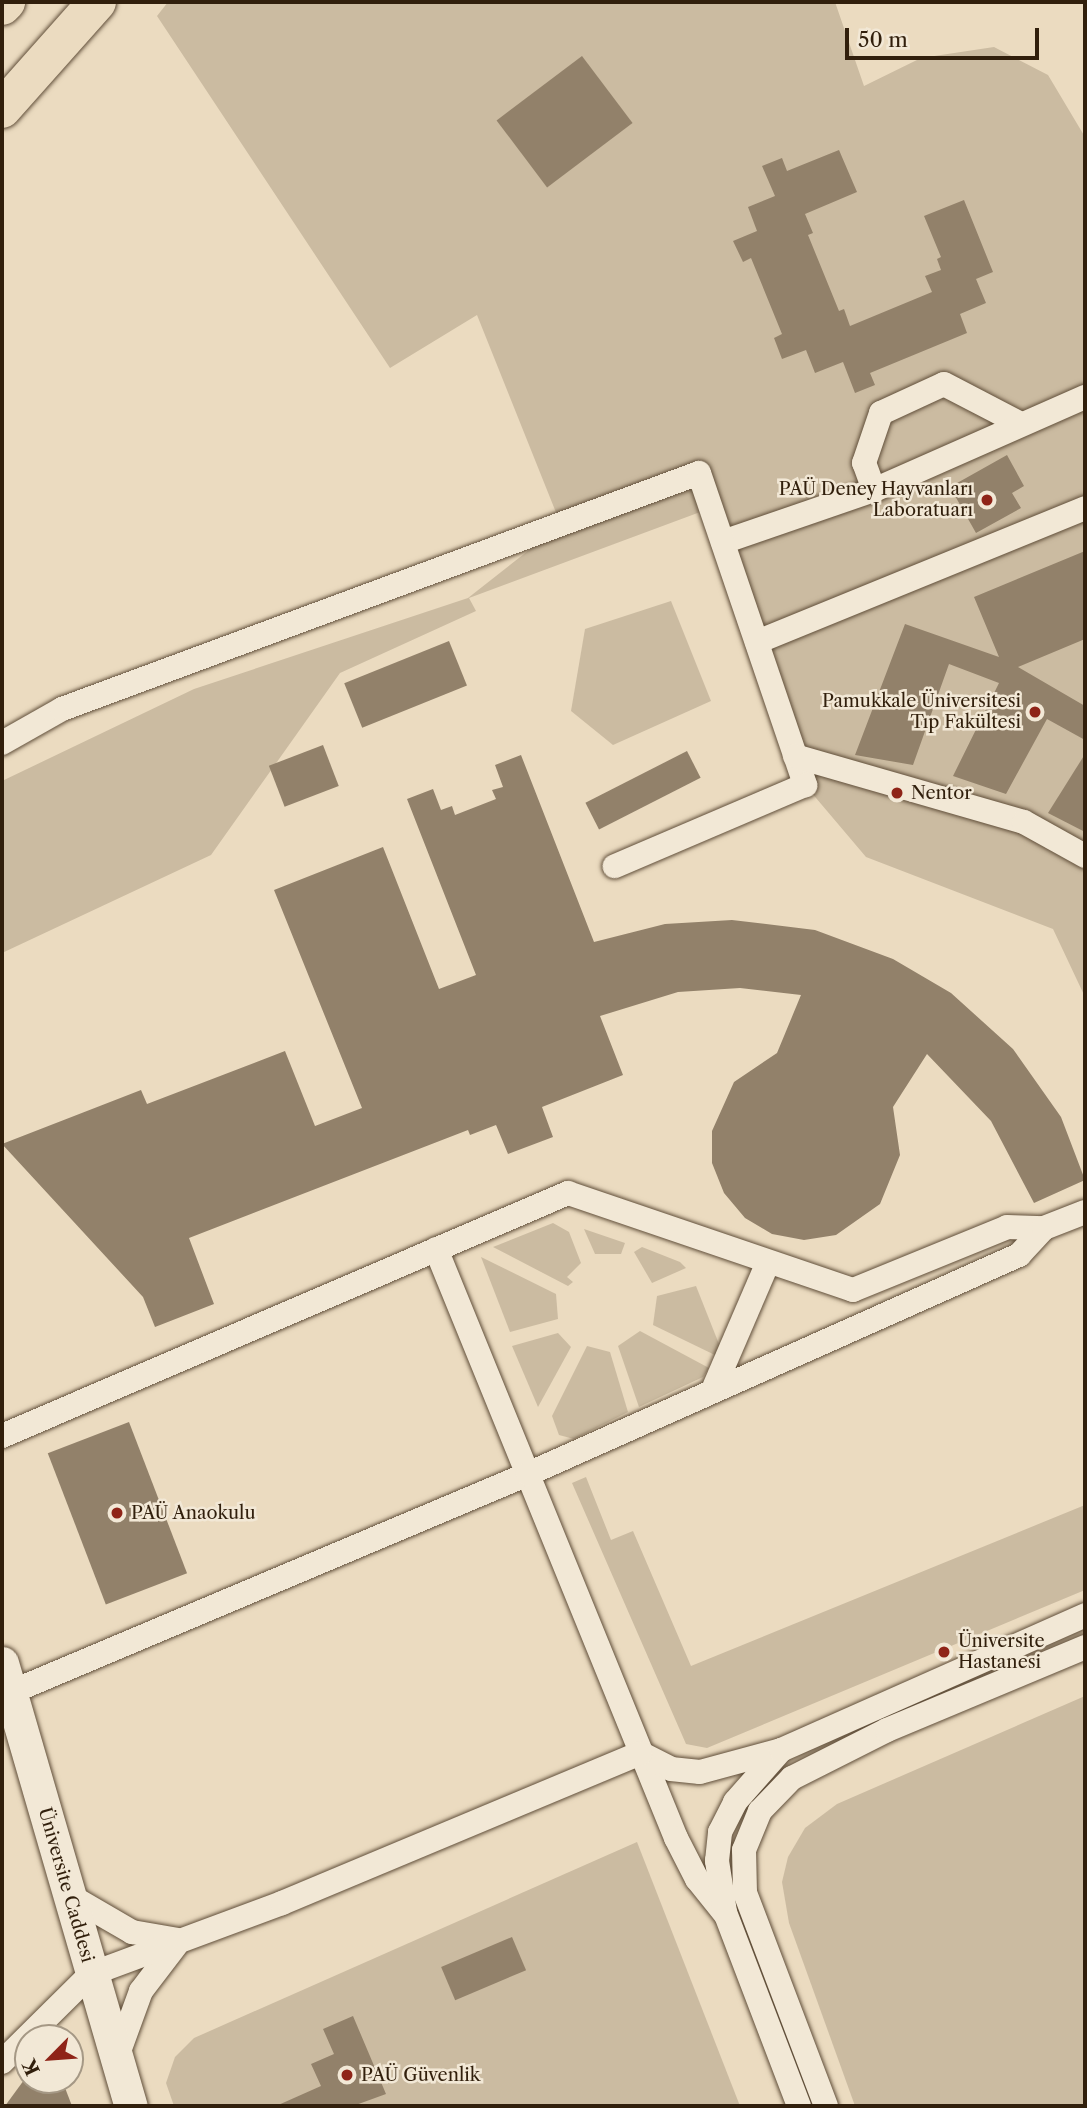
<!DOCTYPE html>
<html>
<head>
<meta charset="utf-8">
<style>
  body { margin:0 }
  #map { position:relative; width:1087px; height:2108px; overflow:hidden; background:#ebdbc0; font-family:"Libre Caslon Text",serif }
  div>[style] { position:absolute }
  .green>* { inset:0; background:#cbbba1 }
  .building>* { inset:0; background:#92816a; transform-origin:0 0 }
  .roads { filter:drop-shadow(0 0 2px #604e39) drop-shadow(0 0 2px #604e39) }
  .street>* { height:24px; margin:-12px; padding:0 12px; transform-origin:12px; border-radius:12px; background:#f2e8d6 }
  .secondary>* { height:33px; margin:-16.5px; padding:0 16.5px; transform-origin:16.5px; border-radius:16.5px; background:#f2e8d6 }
  .primary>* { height:38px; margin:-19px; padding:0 19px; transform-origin:19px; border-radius:19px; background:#ebdbc0 }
  .dots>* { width:19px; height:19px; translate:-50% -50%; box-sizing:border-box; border:4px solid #f2e8d6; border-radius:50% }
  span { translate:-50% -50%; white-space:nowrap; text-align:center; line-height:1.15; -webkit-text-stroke:5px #f2e8d6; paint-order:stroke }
  .poi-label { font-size:18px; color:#311f0c }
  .right { translate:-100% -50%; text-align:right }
  .left { translate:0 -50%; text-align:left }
  .street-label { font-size:18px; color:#311f0c }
  .frame { position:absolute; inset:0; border:4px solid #311f0c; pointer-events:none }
  .north { position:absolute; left:14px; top:2024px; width:70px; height:70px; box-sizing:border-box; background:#f2e8d6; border:2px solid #a59885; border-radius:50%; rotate:245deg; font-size:19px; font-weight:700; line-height:28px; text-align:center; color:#311f0c }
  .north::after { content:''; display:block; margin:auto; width:24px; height:32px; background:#8f2418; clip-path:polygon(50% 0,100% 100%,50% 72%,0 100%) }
  .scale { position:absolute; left:845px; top:28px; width:194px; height:32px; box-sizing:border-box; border:4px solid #311f0c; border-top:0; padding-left:9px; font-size:21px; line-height:24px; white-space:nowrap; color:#311f0c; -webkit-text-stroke:5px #f2e8d6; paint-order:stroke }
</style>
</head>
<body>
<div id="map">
  <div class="green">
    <div style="clip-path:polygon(168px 2px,835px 2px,864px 86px,921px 58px,994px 47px,1048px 75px,1085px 137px,1085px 997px,1053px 929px,866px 857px,805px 785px,711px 508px,469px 598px,476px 611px,340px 673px,211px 855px,2px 953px,2px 781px,194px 689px,468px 598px,561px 525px,477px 315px,390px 368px,157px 16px)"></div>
    <div style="clip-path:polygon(671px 601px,711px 701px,613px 745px,571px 711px,585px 629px)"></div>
    <div style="clip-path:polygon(553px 1223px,569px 1232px,581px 1263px,567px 1277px,573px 1282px,568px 1286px,493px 1247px)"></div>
    <div style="clip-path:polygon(584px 1229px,625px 1243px,621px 1254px,595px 1254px)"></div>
    <div style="clip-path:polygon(642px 1247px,680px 1262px,686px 1268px,652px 1283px,634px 1252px)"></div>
    <div style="clip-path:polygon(481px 1257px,556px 1294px,558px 1319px,510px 1332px)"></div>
    <div style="clip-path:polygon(696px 1286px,719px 1344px,719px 1357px,653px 1325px,657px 1296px)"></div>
    <div style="clip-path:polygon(640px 1331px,709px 1368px,703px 1377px,639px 1407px,618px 1346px)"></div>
    <div style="clip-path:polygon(558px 1333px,571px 1347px,538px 1407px,512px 1346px)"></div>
    <div style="clip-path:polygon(587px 1346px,610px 1352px,628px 1412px,574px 1439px,559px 1435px,552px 1416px)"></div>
    <div style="clip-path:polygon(586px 1477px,611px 1540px,633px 1531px,691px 1666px,1085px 1505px,1085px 1590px,707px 1748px,686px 1744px,572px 1483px)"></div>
    <div style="clip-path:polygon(1085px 1696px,1085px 2106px,855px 2106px,789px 1923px,782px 1882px,788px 1857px,805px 1828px,837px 1804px)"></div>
    <div style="clip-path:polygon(637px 1842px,740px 2106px,174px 2106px,166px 2083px,175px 2057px,194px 2038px)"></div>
  </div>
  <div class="building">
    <div style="left:582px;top:56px;width:84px;height:107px;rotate:53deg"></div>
    <div style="clip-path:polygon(839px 150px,857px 192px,805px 214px,813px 233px,808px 235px,839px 311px,844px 309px,850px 326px,932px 292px,925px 276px,941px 270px,937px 259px,941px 257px,924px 216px,964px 200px,993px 272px,976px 279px,986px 303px,960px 314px,967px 333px,870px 373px,875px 385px,855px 393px,843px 362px,815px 373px,806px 350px,782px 359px,774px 338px,782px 334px,751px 258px,743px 262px,733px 241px,757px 231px,748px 207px,775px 196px,762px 166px,782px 158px,787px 171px)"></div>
    <div style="clip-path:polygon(1007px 455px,1024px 486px,1012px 493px,1021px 508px,976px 533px,950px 487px)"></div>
    <div style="clip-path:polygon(1085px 551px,1085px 639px,1018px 667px,1085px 706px,1085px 740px,1047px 719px,1006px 794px,953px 776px,999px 683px,949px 664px,913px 765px,855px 755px,905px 624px,999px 657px,974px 597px)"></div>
    <div style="left:449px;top:641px;width:48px;height:113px;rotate:68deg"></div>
    <div style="left:323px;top:745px;width:44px;height:58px;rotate:69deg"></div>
    <div style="left:687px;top:751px;width:30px;height:114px;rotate:63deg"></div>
    <div style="clip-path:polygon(1085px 754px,1085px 832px,1048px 813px)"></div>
    <div style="clip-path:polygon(521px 755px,594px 942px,665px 924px,732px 920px,815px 930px,893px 959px,951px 993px,1013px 1049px,1061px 1117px,1085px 1180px,1034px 1203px,991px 1121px,927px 1054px,893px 1107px,900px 1155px,880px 1204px,836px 1235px,804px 1240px,772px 1234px,745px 1218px,724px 1193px,712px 1163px,712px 1131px,734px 1082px,777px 1053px,801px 995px,740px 988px,678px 992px,600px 1016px,623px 1075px,542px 1107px,553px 1137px,508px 1154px,496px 1125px,470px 1135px,468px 1130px,189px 1238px,214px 1304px,155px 1327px,143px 1297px,2px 1144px,141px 1090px,147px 1104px,285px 1051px,315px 1126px,362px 1108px,274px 890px,383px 847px,439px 989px,476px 975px,407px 799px,433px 789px,441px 810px,452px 806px,455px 815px,496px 799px,492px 790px,503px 787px,495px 765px)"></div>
    <div style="left:129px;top:1422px;width:162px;height:87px;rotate:69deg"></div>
    <div style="left:512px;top:1937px;width:36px;height:77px;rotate:67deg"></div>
    <div style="clip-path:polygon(353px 2016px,386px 2094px,353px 2106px,276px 2106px,321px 2086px,311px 2064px,334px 2054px,323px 2029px)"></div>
    <div style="clip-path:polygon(24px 2080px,62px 2080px,72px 2106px,5px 2106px)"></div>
  </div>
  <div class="roads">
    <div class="street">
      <div style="left:874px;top:490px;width:29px;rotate:-110deg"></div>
      <div style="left:864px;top:463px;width:53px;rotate:-71.2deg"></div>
      <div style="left:881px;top:413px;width:69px;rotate:-24.7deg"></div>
      <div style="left:944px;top:384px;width:87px;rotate:27.5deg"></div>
      <div style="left:723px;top:542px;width:160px;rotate:-19deg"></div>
      <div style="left:874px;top:490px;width:231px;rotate:-23.8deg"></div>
      <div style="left:757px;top:642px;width:354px;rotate:-22.2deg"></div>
      <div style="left:2px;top:743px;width:69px;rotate:-29.5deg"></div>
      <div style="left:62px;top:709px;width:679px;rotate:-20.33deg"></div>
      <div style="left:699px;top:473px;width:330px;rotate:71.2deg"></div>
      <div style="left:805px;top:785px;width:207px;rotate:156.9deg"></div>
      <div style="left:795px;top:756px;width:238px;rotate:16.1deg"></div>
      <div style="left:1024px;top:822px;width:70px;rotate:29.1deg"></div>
      <div style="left:436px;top:1249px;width:636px;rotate:67.83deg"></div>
      <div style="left:676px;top:1838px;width:46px;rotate:62.9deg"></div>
      <div style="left:697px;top:1879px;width:45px;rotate:51.3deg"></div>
      <div style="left:713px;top:1390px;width:139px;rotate:-66.7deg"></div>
      <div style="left:2px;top:1436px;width:616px;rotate:-23.24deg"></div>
      <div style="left:568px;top:1193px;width:301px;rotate:18.8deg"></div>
      <div style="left:853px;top:1290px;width:166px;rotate:-22.2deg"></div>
      <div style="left:1007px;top:1227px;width:37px;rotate:2deg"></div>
      <div style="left:2px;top:1696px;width:571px;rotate:-22.88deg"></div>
      <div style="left:528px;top:1474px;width:538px;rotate:-24.04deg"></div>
      <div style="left:1019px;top:1255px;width:37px;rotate:-47deg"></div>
      <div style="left:1044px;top:1228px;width:44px;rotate:-21.3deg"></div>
      <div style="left:640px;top:1753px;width:35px;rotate:27deg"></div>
      <div style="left:671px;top:1769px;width:29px;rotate:6deg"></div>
      <div style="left:700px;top:1772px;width:84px;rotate:-15.2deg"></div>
      <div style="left:70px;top:1896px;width:72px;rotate:30.1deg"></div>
      <div style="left:132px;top:1932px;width:47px;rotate:9.9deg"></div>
      <div style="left:117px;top:2057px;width:70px;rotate:-70deg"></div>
      <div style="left:141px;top:1991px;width:58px;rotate:-52.7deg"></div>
      <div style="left:2px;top:2062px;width:125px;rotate:-44.7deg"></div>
      <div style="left:91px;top:1974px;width:204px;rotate:-20.4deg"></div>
      <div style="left:282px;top:1903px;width:388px;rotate:-22.7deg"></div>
      <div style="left:799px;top:2106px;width:208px;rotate:-110.9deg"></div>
      <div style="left:725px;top:1912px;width:52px;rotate:-98.9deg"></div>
      <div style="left:717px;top:1861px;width:29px;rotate:-84deg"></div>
      <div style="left:720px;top:1832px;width:34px;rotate:-63deg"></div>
      <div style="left:735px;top:1802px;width:69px;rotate:-48.5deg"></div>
      <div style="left:781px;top:1750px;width:333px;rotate:-23.9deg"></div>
      <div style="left:826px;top:2106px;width:228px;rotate:-110.8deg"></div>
      <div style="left:745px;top:1893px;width:43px;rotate:-91.3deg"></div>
      <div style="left:744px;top:1850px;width:42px;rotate:-67.7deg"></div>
      <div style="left:760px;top:1811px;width:46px;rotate:-45.9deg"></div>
      <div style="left:792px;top:1778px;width:106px;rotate:-26.8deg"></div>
      <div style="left:887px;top:1730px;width:215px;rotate:-22.7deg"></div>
    </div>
    <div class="secondary">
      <div style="left:2px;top:1663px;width:461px;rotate:73.8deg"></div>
    </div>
    <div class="primary">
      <div style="left:2px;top:6px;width:6px;rotate:-45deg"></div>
      <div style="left:2px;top:109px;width:143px;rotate:-48.4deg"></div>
    </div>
  </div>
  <div class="dots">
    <div style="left:987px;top:500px;background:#8f2418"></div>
    <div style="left:1035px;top:712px;background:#8f2418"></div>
    <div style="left:897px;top:793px;background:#8f2418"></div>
    <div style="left:117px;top:1513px;background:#8f2418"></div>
    <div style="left:944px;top:1652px;background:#8f2418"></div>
    <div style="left:347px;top:2075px;background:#8f2418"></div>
  </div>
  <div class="poi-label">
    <span class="right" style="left:973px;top:500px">PAÜ Deney Hayvanları<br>Laboratuarı</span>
    <span class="right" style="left:1021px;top:712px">Pamukkale Üniversitesi<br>Tıp Fakültesi</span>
    <span class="left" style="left:911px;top:793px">Nentor</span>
    <span class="left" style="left:131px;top:1513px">PAÜ Anaokulu</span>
    <span class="left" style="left:958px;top:1652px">Üniversite<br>Hastanesi</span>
    <span class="left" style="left:361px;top:2075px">PAÜ Güvenlik</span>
  </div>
  <div class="street-label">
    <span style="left:66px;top:1885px;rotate:74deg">Üniversite Caddesi</span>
  </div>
  <div class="frame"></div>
  <div class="north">K</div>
  <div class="scale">50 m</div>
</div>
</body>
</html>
